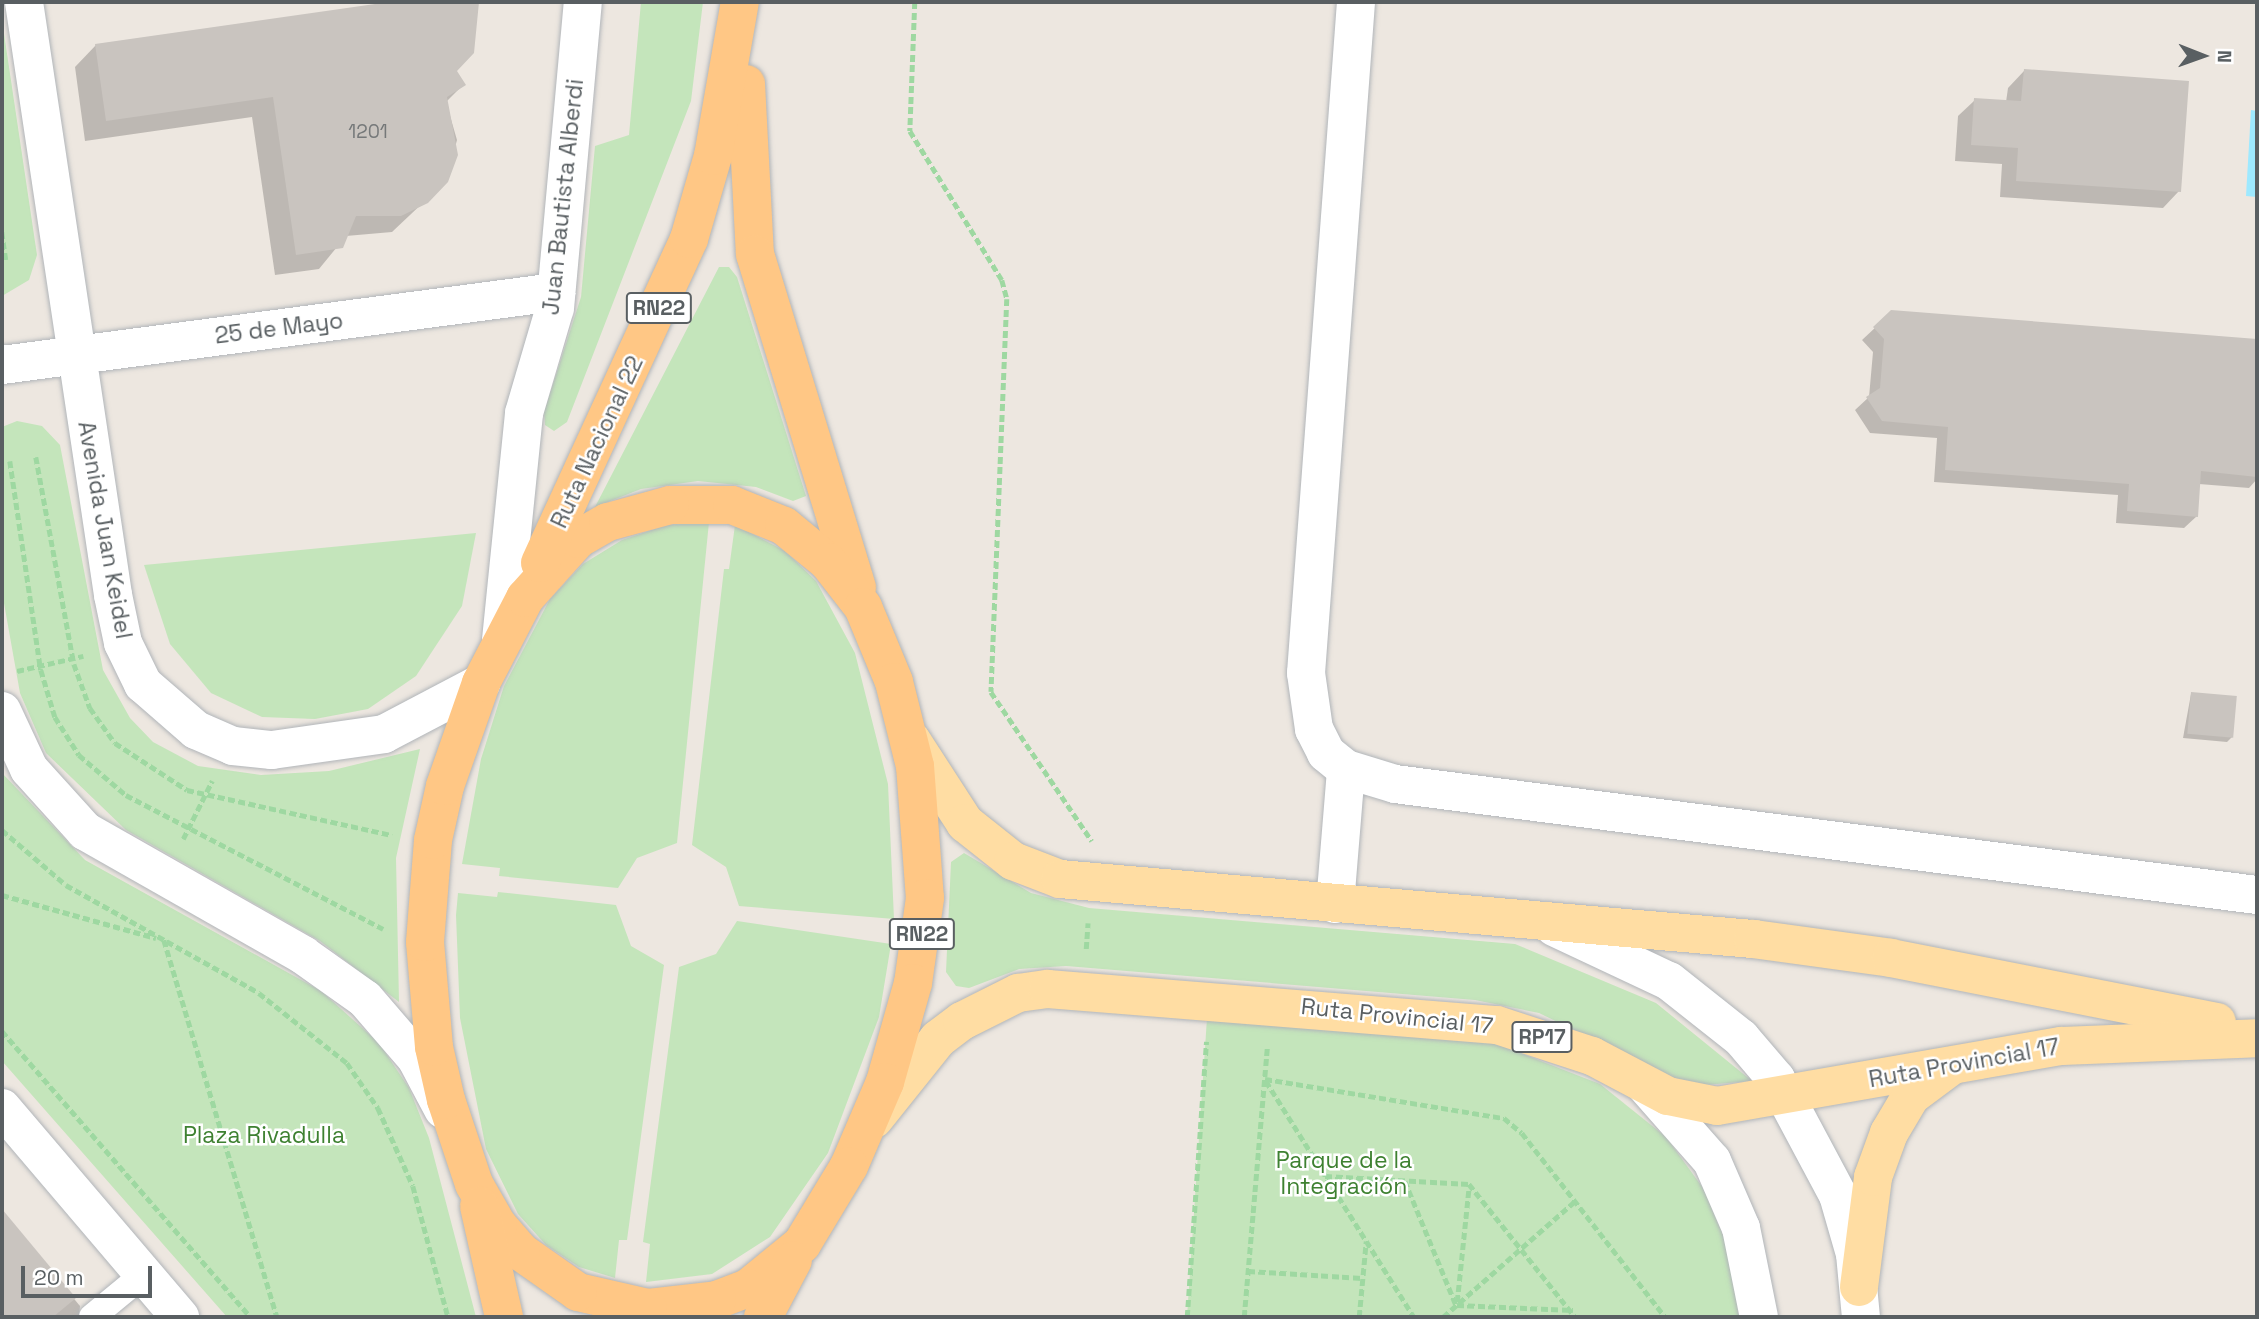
<!DOCTYPE html>
<html>
<head>
<meta charset="utf-8">
<style>
  body { margin:0 }
  #map { position:relative; width:2259px; height:1319px; overflow:hidden; background:#ede7e0; font-family:"Space Grotesk",sans-serif }
  div>[style] { position:absolute }
  .green>* { inset:0; background:#c4e5bb }
  .water>* { inset:0; background:#9ee9ff }
  .shadow>* { inset:0; background:#0003 }
  .building>* { inset:0; background:#c9c4bf; transform-origin:0 0 }
  .path>* { height:4.5px; margin-top:-2.25px; transform-origin:0; background:repeating-linear-gradient(90deg,#9ed8a1 0 7px,transparent 0 10.5px) }
  .roads { filter:drop-shadow(0 0 2px #b1b5b9) drop-shadow(0 0 2px #b1b5b9) }
  .lane>* { height:26px; margin:-13px; padding:0 13px; transform-origin:13px; border-radius:13px; background:#fff }
  .street>* { height:38px; margin:-19px; padding:0 19px; transform-origin:19px; border-radius:19px; background:#fff }
  .secondary>* { height:38px; margin:-19px; padding:0 19px; transform-origin:19px; border-radius:19px; background:#fff }
  .primary>* { height:38px; margin:-19px; padding:0 19px; transform-origin:19px; border-radius:19px; background:#ffdda3 }
  .highway>* { height:38px; margin:-19px; padding:0 19px; transform-origin:19px; border-radius:19px; background:#ffc785 }
  span { translate:-50% -50%; white-space:nowrap; text-align:center; line-height:1.15; -webkit-text-stroke:5px #fff; paint-order:stroke }
  .number-label { font-size:19px; color:#757879 }
  .number-label span { -webkit-text-stroke-width:0 }
  .shield-label span { padding:2px 5px; background:#fff; border:2px solid; border-radius:5px; -webkit-text-stroke-width:0 }
  .shield-label { font-size:21px; color:#595f62; font-weight:700 }
  .street-label { font-size:23px; color:#595f62 }
  .park-label { font-size:23px; color:#3e8131 }
  .frame { position:absolute; inset:0; border:4px solid #595f62; pointer-events:none }
  .north { position:absolute; left:2168px; top:21px; width:70px; height:70px; -webkit-text-stroke:5px #fff; paint-order:stroke; rotate:91deg; font-size:19px; font-weight:700; line-height:28px; text-align:center; color:#595f62 }
  .north::after { content:''; display:block; margin:auto; width:24px; height:32px; background:#595f62; clip-path:polygon(50% 0,100% 100%,50% 72%,0 100%) }
  .scale { position:absolute; left:21px; top:1266px; width:131px; height:32px; box-sizing:border-box; border:4px solid #595f62; border-top:0; padding-left:9px; font-size:21px; line-height:24px; white-space:nowrap; color:#595f62; -webkit-text-stroke:5px #fff; paint-order:stroke }
</style>
</head>
<body>
<div id="map">
  <div class="green">
    <div style="clip-path:polygon(641px 2px,703px 2px,691px 101px,567px 422px,554px 431px,545px 425px,544px 412px,581px 297px,595px 146px,629px 135px)"></div>
    <div style="clip-path:polygon(2px 20px,37px 255px,29px 280px,2px 296px)"></div>
    <div style="clip-path:polygon(719px 267px,729px 267px,737px 277px,806px 496px,793px 501px,756px 487px,698px 481px,641px 489px,595px 507px)"></div>
    <div style="clip-path:polygon(17px 421px,42px 426px,60px 445px,103px 670px,130px 718px,153px 742px,198px 766px,261px 775px,329px 771px,420px 749px,396px 858px,399px 1002px,320px 941px,126px 830px,46px 753px,20px 693px,2px 592px,2px 427px)"></div>
    <div style="clip-path:polygon(709px 522px,677px 843px,637px 858px,618px 888px,499px 876px,500px 868px,462px 864px,481px 759px,504px 686px,550px 599px,583px 564px,622px 540px,667px 525px)"></div>
    <div style="clip-path:polygon(735px 525px,785px 551px,816px 581px,855px 653px,888px 784px,894px 919px,739px 906px,726px 867px,692px 845px,724px 569px,729px 569px)"></div>
    <div style="clip-path:polygon(476px 533px,462px 606px,416px 676px,368px 709px,315px 719px,262px 717px,211px 693px,170px 644px,144px 565px)"></div>
    <div style="clip-path:polygon(2px 773px,85px 860px,321px 991px,379px 1043px,409px 1088px,429px 1138px,476px 1317px,227px 1317px,2px 1061px)"></div>
    <div style="clip-path:polygon(964px 853px,1031px 893px,1089px 908px,1515px 944px,1656px 1003px,1752px 1081px,1705px 1085px,1673px 1078px,1539px 1013px,1475px 1000px,1066px 966px,1019px 969px,969px 988px,956px 986px,946px 972px,951px 862px)"></div>
    <div style="clip-path:polygon(498px 892px,616px 905px,631px 946px,664px 965px,627px 1240px,619px 1240px,615px 1278px,579px 1267px,546px 1245px,518px 1214px,486px 1149px,460px 1018px,456px 915px,458px 893px,497px 897px)"></div>
    <div style="clip-path:polygon(737px 921px,891px 944px,879px 1017px,828px 1153px,770px 1237px,712px 1274px,646px 1282px,650px 1244px,643px 1242px,679px 967px,716px 954px)"></div>
    <div style="clip-path:polygon(1207px 1018px,1492px 1042px,1600px 1084px,1666px 1137px,1703px 1188px,1728px 1247px,1739px 1317px,1187px 1317px)"></div>
  </div>
  <div class="water">
    <div style="clip-path:polygon(2251px 110px,2257px 111px,2257px 197px,2246px 196px)"></div>
  </div>
  <div class="shadow">
    <div style="clip-path:polygon(401px 2px,477px 2px,473px 52px,455px 70px,463px 85px,446px 102px,457px 140px,446px 181px,392px 232px,346px 236px,319px 269px,275px 275px,252px 117px,85px 141px,75px 67px,96px 45px)"></div>
    <div style="clip-path:polygon(2024px 71px,2179px 191px,2163px 208px,2000px 197px,2002px 164px,1955px 161px,1958px 116px,1975px 100px,2006px 102px,2008px 88px)"></div>
    <div style="clip-path:polygon(1892px 312px,2257px 341px,2257px 479px,2249px 488px,2199px 484px,2197px 516px,2184px 528px,2116px 523px,2118px 495px,1934px 482px,1937px 438px,1870px 433px,1855px 410px,1869px 397px,1873px 352px,1862px 340px)"></div>
    <div style="clip-path:polygon(2191px 694px,2232px 737px,2227px 742px,2183px 738px)"></div>
    <div style="clip-path:polygon(2px 1212px,80px 1306px,79px 1317px,2px 1317px)"></div>
  </div>
  <div class="building">
    <div style="clip-path:polygon(389px 2px,479px 2px,474px 53px,457px 71px,466px 85px,447px 97px,458px 155px,448px 182px,428px 203px,401px 216px,356px 216px,343px 248px,296px 255px,273px 97px,106px 121px,95px 44px)"></div>
    <div style="clip-path:polygon(2024px 69px,2189px 81px,2181px 192px,2016px 181px,2018px 148px,1971px 145px,1974px 98px,2021px 101px)"></div>
    <div style="clip-path:polygon(1891px 310px,2257px 339px,2257px 477px,2201px 471px,2198px 517px,2127px 511px,2129px 484px,1945px 470px,1948px 427px,1882px 421px,1866px 397px,1880px 388px,1884px 339px,1873px 327px)"></div>
    <div style="left:2191px;top:692px;width:46px;height:42px;rotate:5deg"></div>
    <div style="clip-path:polygon(2px 1209px,76px 1298px,53px 1317px,2px 1317px)"></div>
  </div>
  <div class="path">
    <div style="left:915px;top:2px;width:129px;rotate:92.2deg"></div>
    <div style="left:910px;top:131px;width:175px;rotate:58.3deg"></div>
    <div style="left:1002px;top:280px;width:20px;rotate:75deg"></div>
    <div style="left:1007px;top:299px;width:393px;rotate:92.3deg"></div>
    <div style="left:991px;top:692px;width:180px;rotate:55.9deg"></div>
    <div style="left:2px;top:232px;width:28px;rotate:82deg"></div>
    <div style="left:36px;top:457px;width:210px;rotate:79.6deg"></div>
    <div style="left:74px;top:664px;width:47px;rotate:70deg"></div>
    <div style="left:90px;top:708px;width:43px;rotate:54.5deg"></div>
    <div style="left:115px;top:743px;width:86px;rotate:33.1deg"></div>
    <div style="left:187px;top:790px;width:210px;rotate:12.4deg"></div>
    <div style="left:10px;top:461px;width:211px;rotate:81.6deg"></div>
    <div style="left:41px;top:670px;width:49px;rotate:73.4deg"></div>
    <div style="left:55px;top:717px;width:45px;rotate:57.7deg"></div>
    <div style="left:79px;top:755px;width:62px;rotate:40.4deg"></div>
    <div style="left:126px;top:795px;width:290px;rotate:27.5deg"></div>
    <div style="left:17px;top:671px;width:68px;rotate:-12.8deg"></div>
    <div style="left:2px;top:830px;width:84px;rotate:40.7deg"></div>
    <div style="left:66px;top:885px;width:221px;rotate:29.2deg"></div>
    <div style="left:259px;top:993px;width:112px;rotate:38.5deg"></div>
    <div style="left:347px;top:1063px;width:55px;rotate:55.4deg"></div>
    <div style="left:378px;top:1108px;width:85px;rotate:65.8deg"></div>
    <div style="left:413px;top:1186px;width:136px;rotate:75deg"></div>
    <div style="left:183px;top:839px;width:65px;rotate:-63.4deg"></div>
    <div style="left:2px;top:895px;width:160px;rotate:15.6deg"></div>
    <div style="left:164px;top:940px;width:394px;rotate:73.3deg"></div>
    <div style="left:1086px;top:949px;width:26px;rotate:-86deg"></div>
    <div style="left:2px;top:1031px;width:379px;rotate:49deg"></div>
    <div style="left:1265px;top:1079px;width:242px;rotate:9.3deg"></div>
    <div style="left:1504px;top:1118px;width:23px;rotate:40deg"></div>
    <div style="left:1522px;top:1133px;width:233px;rotate:52.1deg"></div>
    <div style="left:1266px;top:1081px;width:279px;rotate:57.9deg"></div>
    <div style="left:1325px;top:1176px;width:144px;rotate:3.2deg"></div>
    <div style="left:1469px;top:1184px;width:170px;rotate:51.4deg"></div>
    <div style="left:1405px;top:1181px;width:134px;rotate:67.6deg"></div>
    <div style="left:1248px;top:1271px;width:114px;rotate:3.5deg"></div>
    <div style="left:1457px;top:1302px;width:118px;rotate:-84.1deg"></div>
    <div style="left:1457px;top:1305px;width:116px;rotate:2.5deg"></div>
    <div style="left:1187px;top:1317px;width:276px;rotate:-86deg"></div>
    <div style="left:1244px;top:1317px;width:271px;rotate:-85.1deg"></div>
    <div style="left:1359px;top:1317px;width:76px;rotate:-84.7deg"></div>
    <div style="left:1443px;top:1317px;width:176px;rotate:-41.3deg"></div>
  </div>
  <div class="roads">
    <div class="lane">
      <div style="left:92px;top:1317px;width:66px;rotate:-39.5deg"></div>
    </div>
    <div class="street">
      <div style="left:1356px;top:2px;width:673px;rotate:94.26deg"></div>
      <div style="left:1306px;top:673px;width:57px;rotate:81.9deg"></div>
      <div style="left:1314px;top:729px;width:27px;rotate:63deg"></div>
      <div style="left:1326px;top:753px;width:26px;rotate:39deg"></div>
      <div style="left:1346px;top:769px;width:51px;rotate:17deg"></div>
      <div style="left:1395px;top:784px;width:869px;rotate:7.34deg"></div>
      <div style="left:2px;top:365px;width:559px;rotate:-7.51deg"></div>
      <div style="left:501px;top:640px;width:228px;rotate:-84.2deg"></div>
      <div style="left:524px;top:413px;width:109px;rotate:-73.6deg"></div>
      <div style="left:555px;top:308px;width:307px;rotate:-84.8deg"></div>
      <div style="left:1335px;top:904px;width:135px;rotate:-85.3deg"></div>
      <div style="left:2px;top:1108px;width:275px;rotate:49.6deg"></div>
    </div>
    <div class="secondary">
      <div style="left:24px;top:2px;width:600px;rotate:81.46deg"></div>
      <div style="left:113px;top:595px;width:49px;rotate:78.2deg"></div>
      <div style="left:123px;top:643px;width:46px;rotate:64deg"></div>
      <div style="left:143px;top:684px;width:70px;rotate:41deg"></div>
      <div style="left:196px;top:730px;width:40px;rotate:23.4deg"></div>
      <div style="left:233px;top:746px;width:39px;rotate:6deg"></div>
      <div style="left:272px;top:750px;width:113px;rotate:-8.1deg"></div>
      <div style="left:384px;top:734px;width:110px;rotate:-27.7deg"></div>
      <div style="left:2px;top:711px;width:64px;rotate:65deg"></div>
      <div style="left:29px;top:769px;width:84px;rotate:47.9deg"></div>
      <div style="left:85px;top:831px;width:251px;rotate:29.6deg"></div>
      <div style="left:303px;top:955px;width:76px;rotate:35.4deg"></div>
      <div style="left:365px;top:999px;width:78px;rotate:49.2deg"></div>
      <div style="left:416px;top:1058px;width:58px;rotate:62.1deg"></div>
      <div style="left:1554px;top:927px;width:127px;rotate:25.2deg"></div>
      <div style="left:1669px;top:981px;width:92px;rotate:38.4deg"></div>
      <div style="left:1741px;top:1038px;width:54px;rotate:49.5deg"></div>
      <div style="left:1776px;top:1079px;width:132px;rotate:61.9deg"></div>
      <div style="left:1838px;top:1195px;width:61px;rotate:73.9deg"></div>
      <div style="left:1855px;top:1254px;width:63px;rotate:84.6deg"></div>
      <div style="left:1645px;top:1085px;width:101px;rotate:48.6deg"></div>
      <div style="left:1712px;top:1161px;width:73px;rotate:66.6deg"></div>
      <div style="left:1741px;top:1228px;width:91px;rotate:78.6deg"></div>
    </div>
    <div class="primary">
      <div style="left:912px;top:741px;width:98px;rotate:57.1deg"></div>
      <div style="left:965px;top:823px;width:61px;rotate:38.4deg"></div>
      <div style="left:1013px;top:861px;width:50px;rotate:21deg"></div>
      <div style="left:1060px;top:879px;width:696px;rotate:4.95deg"></div>
      <div style="left:1753px;top:939px;width:139px;rotate:7.8deg"></div>
      <div style="left:1891px;top:958px;width:332px;rotate:11.1deg"></div>
      <div style="left:874px;top:1119px;width:102px;rotate:-51.3deg"></div>
      <div style="left:938px;top:1039px;width:30px;rotate:-37deg"></div>
      <div style="left:962px;top:1021px;width:63px;rotate:-26.6deg"></div>
      <div style="left:1018px;top:993px;width:30px;rotate:-8deg"></div>
      <div style="left:1048px;top:989px;width:450px;rotate:4.6deg"></div>
      <div style="left:1497px;top:1025px;width:100px;rotate:18.1deg"></div>
      <div style="left:1592px;top:1056px;width:86px;rotate:27.8deg"></div>
      <div style="left:1668px;top:1096px;width:50px;rotate:11.5deg"></div>
      <div style="left:1717px;top:1106px;width:350px;rotate:-9.9deg"></div>
      <div style="left:2062px;top:1046px;width:195px;rotate:-2.3deg"></div>
      <div style="left:1859px;top:1287px;width:111px;rotate:-82.7deg"></div>
      <div style="left:1873px;top:1177px;width:47px;rotate:-70deg"></div>
      <div style="left:1889px;top:1133px;width:43px;rotate:-59.3deg"></div>
      <div style="left:1911px;top:1096px;width:49px;rotate:-36.6deg"></div>
    </div>
    <div class="highway">
      <div style="left:746px;top:84px;width:170px;rotate:87deg"></div>
      <div style="left:755px;top:254px;width:349px;rotate:73deg"></div>
      <div style="left:670px;top:505px;width:62px"></div>
      <div style="left:732px;top:505px;width:56px;rotate:22deg"></div>
      <div style="left:784px;top:526px;width:57px;rotate:39.3deg"></div>
      <div style="left:828px;top:562px;width:57px;rotate:52.1deg"></div>
      <div style="left:863px;top:607px;width:81px;rotate:67.5deg"></div>
      <div style="left:894px;top:682px;width:87px;rotate:76deg"></div>
      <div style="left:915px;top:766px;width:132px;rotate:85.7deg"></div>
      <div style="left:925px;top:898px;width:86px;rotate:98deg"></div>
      <div style="left:913px;top:983px;width:103px;rotate:105.8deg"></div>
      <div style="left:885px;top:1082px;width:91px;rotate:113.2deg"></div>
      <div style="left:849px;top:1166px;width:91px;rotate:121.1deg"></div>
      <div style="left:802px;top:1244px;width:70px;rotate:140.8deg"></div>
      <div style="left:748px;top:1288px;width:33px;rotate:159deg"></div>
      <div style="left:717px;top:1300px;width:69px;rotate:173.4deg"></div>
      <div style="left:648px;top:1308px;width:72px;rotate:-167.1deg"></div>
      <div style="left:578px;top:1292px;width:70px;rotate:-144.9deg"></div>
      <div style="left:521px;top:1252px;width:35px;rotate:-131deg"></div>
      <div style="left:498px;top:1226px;width:48px;rotate:-119.7deg"></div>
      <div style="left:474px;top:1184px;width:89px;rotate:-108.4deg"></div>
      <div style="left:446px;top:1100px;width:54px;rotate:-102.8deg"></div>
      <div style="left:434px;top:1047px;width:105px;rotate:-94.9deg"></div>
      <div style="left:425px;top:942px;width:102px;rotate:-85.5deg"></div>
      <div style="left:433px;top:840px;width:55px;rotate:-77.5deg"></div>
      <div style="left:445px;top:786px;width:109px;rotate:-70.7deg"></div>
      <div style="left:481px;top:683px;width:96px;rotate:-62.6deg"></div>
      <div style="left:525px;top:598px;width:79px;rotate:-48.1deg"></div>
      <div style="left:578px;top:539px;width:34px;rotate:-30deg"></div>
      <div style="left:608px;top:522px;width:64px;rotate:-15.3deg"></div>
      <div style="left:540px;top:563px;width:357px;rotate:-65.3deg"></div>
      <div style="left:689px;top:239px;width:86px;rotate:-73.9deg"></div>
      <div style="left:713px;top:156px;width:156px;rotate:-80.1deg"></div>
      <div style="left:479px;top:1206px;width:114px;rotate:77.3deg"></div>
      <div style="left:763px;top:1317px;width:64px;rotate:-62.2deg"></div>
    </div>
  </div>
  <div class="number-label">
    <span style="left:368px;top:132px">1201</span>
  </div>
  <div class="shield-label">
    <span style="left:659px;top:308px">RN22</span>
    <span style="left:922px;top:934px">RN22</span>
    <span style="left:1542px;top:1037px">RP17</span>
  </div>
  <div class="street-label">
    <span style="left:563px;top:197px;rotate:-84deg">Juan Bautista Alberdi</span>
    <span style="left:279px;top:328px;rotate:-7deg">25 de Mayo</span>
    <span style="left:597px;top:442px;rotate:-65deg">Ruta Nacional 22</span>
    <span style="left:105px;top:530px;rotate:80deg">Avenida Juan Keidel</span>
    <span style="left:1397px;top:1016px;rotate:6deg">Ruta Provincial 17</span>
    <span style="left:1964px;top:1063px;rotate:-10deg">Ruta Provincial 17</span>
  </div>
  <div class="park-label">
    <span style="left:264px;top:1135px">Plaza Rivadulla</span>
    <span style="left:1344px;top:1173px">Parque de la<br>Integración</span>
  </div>
  <div class="frame"></div>
  <div class="north">N</div>
  <div class="scale">20 m</div>
</div>
</body>
</html>
